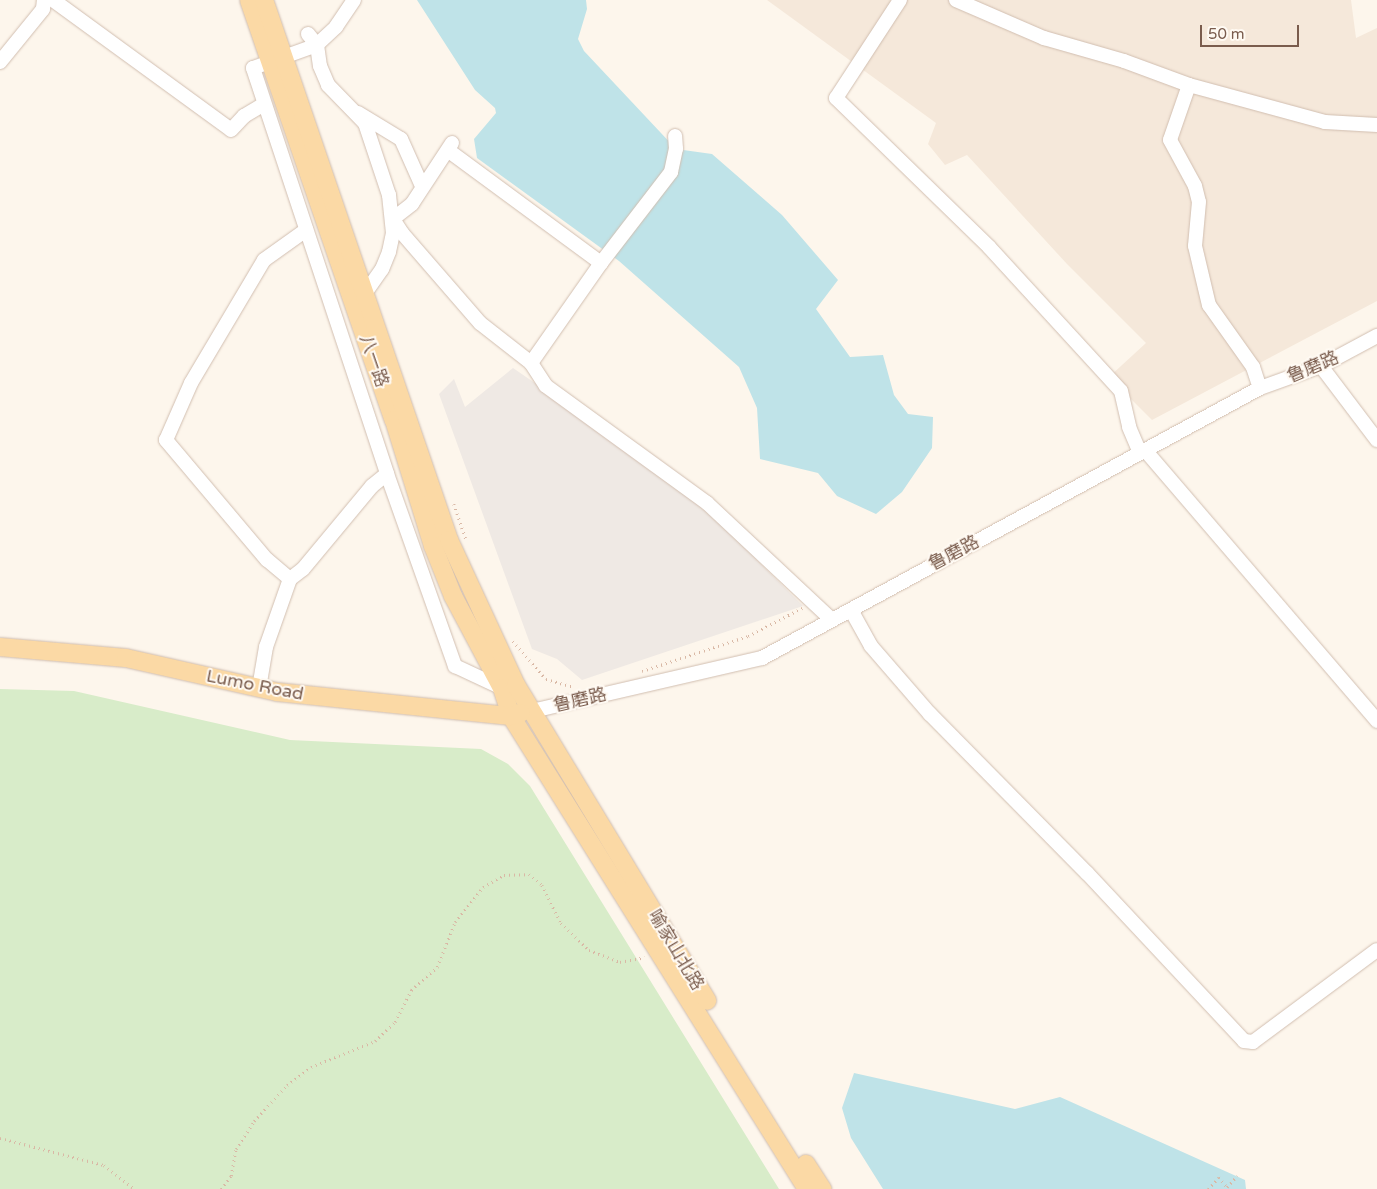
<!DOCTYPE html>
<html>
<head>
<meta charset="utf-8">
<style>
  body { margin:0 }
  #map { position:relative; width:1377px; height:1189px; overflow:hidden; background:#fdf6ec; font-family:"Varela Round","Noto Sans SC",sans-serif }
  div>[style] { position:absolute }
  .residential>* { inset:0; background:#f5e8da }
  .industrial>* { inset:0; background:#efe9e4 }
  .green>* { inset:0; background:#d8ecc9 }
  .water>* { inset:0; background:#bfe3e8 }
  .path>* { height:2.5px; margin-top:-1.25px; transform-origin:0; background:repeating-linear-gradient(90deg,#d9b8a5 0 1px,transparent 0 5px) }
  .roads { filter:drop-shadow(0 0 1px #d1beb0) drop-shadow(0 0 1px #d1beb0) }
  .minor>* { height:14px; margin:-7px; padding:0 7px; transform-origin:7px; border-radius:7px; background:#fff }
  .major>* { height:18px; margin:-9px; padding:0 9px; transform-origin:9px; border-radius:9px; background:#fbd9a5 }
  span { translate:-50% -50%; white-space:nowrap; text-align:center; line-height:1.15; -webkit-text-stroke:4px #fffaf3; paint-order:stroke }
  .street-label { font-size:18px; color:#7a5c4d }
  .scale { position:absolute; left:1200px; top:25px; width:99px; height:22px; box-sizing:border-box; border:2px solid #7a5c4d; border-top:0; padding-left:6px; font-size:15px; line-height:18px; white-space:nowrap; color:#7a5c4d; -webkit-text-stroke:4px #fffaf3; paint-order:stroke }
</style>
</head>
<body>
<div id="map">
  <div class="residential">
    <div style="clip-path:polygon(767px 0,1351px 0,1356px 38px,1377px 28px,1377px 301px,1152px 420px,1109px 377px,1146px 343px,1067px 264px,967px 155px,945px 165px,928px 144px,936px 123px)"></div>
  </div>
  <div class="industrial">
    <div style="clip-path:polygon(513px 368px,679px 482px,803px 606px,582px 680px,557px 659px,532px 649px,439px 394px,454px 379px,465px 407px)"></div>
  </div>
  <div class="green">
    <div style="clip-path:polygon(0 689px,74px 691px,290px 740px,481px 749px,508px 764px,530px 786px,779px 1189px,0 1189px)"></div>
  </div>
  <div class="water">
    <div style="clip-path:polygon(417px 0,586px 0,587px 9px,578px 39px,584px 51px,676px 149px,712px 154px,782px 215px,838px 280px,816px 309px,850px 357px,883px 355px,894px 395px,908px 414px,933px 417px,932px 448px,902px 492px,876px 514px,837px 496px,818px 473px,760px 459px,757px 408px,739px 367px,619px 261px,477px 158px,474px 139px,496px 113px,495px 108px,475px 90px)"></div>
    <div style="clip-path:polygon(854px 1073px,1015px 1109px,1060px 1097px,1245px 1180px,1246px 1189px,883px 1189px,851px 1138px,842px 1108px)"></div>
  </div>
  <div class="path">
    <div style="left:454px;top:504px;width:39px;rotate:71deg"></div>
    <div style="left:513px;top:641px;width:50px;rotate:49deg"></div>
    <div style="left:546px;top:679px;width:29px;rotate:16deg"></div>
    <div style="left:642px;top:671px;width:112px;rotate:-18.3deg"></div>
    <div style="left:748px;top:636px;width:61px;rotate:-27.4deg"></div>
    <div style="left:0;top:1138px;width:107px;rotate:14.6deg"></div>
    <div style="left:104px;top:1165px;width:39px;rotate:38deg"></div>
    <div style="left:221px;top:1189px;width:16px;rotate:-52deg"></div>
    <div style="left:231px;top:1176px;width:27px;rotate:-80deg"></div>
    <div style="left:236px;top:1149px;width:33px;rotate:-57deg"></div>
    <div style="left:254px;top:1121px;width:49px;rotate:-47.5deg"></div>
    <div style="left:287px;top:1085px;width:30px;rotate:-37deg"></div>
    <div style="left:311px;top:1067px;width:69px;rotate:-22.1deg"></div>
    <div style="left:375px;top:1041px;width:28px;rotate:-44deg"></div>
    <div style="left:395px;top:1022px;width:36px;rotate:-63deg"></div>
    <div style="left:411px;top:990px;width:35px;rotate:-41deg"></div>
    <div style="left:437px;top:967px;width:48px;rotate:-68.2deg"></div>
    <div style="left:455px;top:922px;width:45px;rotate:-51.3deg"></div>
    <div style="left:483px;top:887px;width:24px;rotate:-30deg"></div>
    <div style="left:504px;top:875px;width:25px;rotate:-2deg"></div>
    <div style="left:529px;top:874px;width:17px;rotate:40deg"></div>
    <div style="left:542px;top:885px;width:42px;rotate:63.4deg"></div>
    <div style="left:561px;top:923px;width:39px;rotate:44deg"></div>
    <div style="left:589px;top:950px;width:33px;rotate:21deg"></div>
    <div style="left:620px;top:962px;width:25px;rotate:-11deg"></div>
    <div style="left:1208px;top:1189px;width:16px;rotate:-47deg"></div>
    <div style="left:1219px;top:1177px;width:13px;rotate:51deg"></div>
    <div style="left:1227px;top:1187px;width:15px;rotate:-48deg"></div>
  </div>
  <div class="roads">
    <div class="minor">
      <div style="left:53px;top:0;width:220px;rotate:36.1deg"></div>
      <div style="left:231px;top:130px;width:19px;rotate:-47deg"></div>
      <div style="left:244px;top:116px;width:23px;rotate:-31deg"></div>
      <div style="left:354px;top:0;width:32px;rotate:124deg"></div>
      <div style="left:336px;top:27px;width:26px;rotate:137deg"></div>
      <div style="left:317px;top:45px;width:68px;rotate:160.2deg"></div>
      <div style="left:253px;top:68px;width:428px;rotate:71.7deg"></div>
      <div style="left:387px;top:474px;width:204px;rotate:70.5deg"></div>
      <div style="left:455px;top:666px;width:52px;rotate:25.1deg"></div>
      <div style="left:900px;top:0;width:117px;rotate:123.1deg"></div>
      <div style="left:836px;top:98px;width:214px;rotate:44.2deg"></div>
      <div style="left:989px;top:247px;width:195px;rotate:47.5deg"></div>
      <div style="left:1121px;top:391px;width:37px;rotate:77deg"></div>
      <div style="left:1129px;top:427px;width:28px;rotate:67deg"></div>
      <div style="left:956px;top:0;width:96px;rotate:23.4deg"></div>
      <div style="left:1044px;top:38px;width:83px;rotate:16deg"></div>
      <div style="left:1124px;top:61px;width:69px;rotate:20.3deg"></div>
      <div style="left:1189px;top:85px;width:58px;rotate:109.1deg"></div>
      <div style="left:1170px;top:140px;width:52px;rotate:61.5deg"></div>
      <div style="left:1195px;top:186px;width:16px;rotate:76deg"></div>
      <div style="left:1199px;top:202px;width:44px;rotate:95.2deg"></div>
      <div style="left:1195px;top:246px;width:61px;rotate:76.7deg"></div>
      <div style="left:1209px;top:305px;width:76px;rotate:54.6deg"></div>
      <div style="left:1253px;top:367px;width:22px;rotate:72deg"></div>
      <div style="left:308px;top:34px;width:14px;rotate:51deg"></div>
      <div style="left:317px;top:45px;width:21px;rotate:82deg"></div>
      <div style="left:320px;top:66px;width:21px;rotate:67deg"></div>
      <div style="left:328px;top:85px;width:53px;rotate:45.8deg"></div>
      <div style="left:365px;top:123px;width:76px;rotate:71.6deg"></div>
      <div style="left:389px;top:195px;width:38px;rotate:84deg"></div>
      <div style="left:393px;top:233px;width:19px;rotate:102deg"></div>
      <div style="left:389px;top:252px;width:18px;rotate:112deg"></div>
      <div style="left:382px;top:269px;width:29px;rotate:125deg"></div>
      <div style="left:0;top:62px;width:68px;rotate:-50.9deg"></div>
      <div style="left:43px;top:9px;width:9px;rotate:-84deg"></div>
      <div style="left:1189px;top:85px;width:141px;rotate:15.2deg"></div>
      <div style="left:1325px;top:122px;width:52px;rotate:3.3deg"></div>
      <div style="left:358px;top:113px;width:50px;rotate:31.2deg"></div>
      <div style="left:401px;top:139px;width:51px;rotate:65.9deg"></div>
      <div style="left:452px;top:143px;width:73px;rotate:123.3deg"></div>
      <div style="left:412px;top:204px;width:24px;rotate:142deg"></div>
      <div style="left:393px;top:219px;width:17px;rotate:57deg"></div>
      <div style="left:402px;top:233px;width:119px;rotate:49.1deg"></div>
      <div style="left:480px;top:323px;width:65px;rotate:38.1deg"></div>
      <div style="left:531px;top:363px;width:27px;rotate:57deg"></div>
      <div style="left:546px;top:386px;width:199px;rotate:36deg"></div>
      <div style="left:707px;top:503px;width:171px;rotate:43.1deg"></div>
      <div style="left:449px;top:151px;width:189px;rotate:36.4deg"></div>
      <div style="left:601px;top:263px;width:122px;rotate:125deg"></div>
      <div style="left:601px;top:263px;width:115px;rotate:-52.4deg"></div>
      <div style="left:671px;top:172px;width:24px;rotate:-78deg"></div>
      <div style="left:676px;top:149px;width:13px;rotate:-94deg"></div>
      <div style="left:1321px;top:366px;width:93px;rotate:52.9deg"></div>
      <div style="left:1145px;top:450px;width:357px;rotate:49.4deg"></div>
      <div style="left:290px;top:579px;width:16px;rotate:-38deg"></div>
      <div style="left:303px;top:569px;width:108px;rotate:-50.3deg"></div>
      <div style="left:372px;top:486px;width:19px;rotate:-39deg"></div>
      <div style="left:851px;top:610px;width:41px;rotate:60.9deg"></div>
      <div style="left:871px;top:646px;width:90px;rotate:49.1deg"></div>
      <div style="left:930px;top:714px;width:223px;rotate:45.4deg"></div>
      <div style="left:1087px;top:873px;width:230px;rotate:46.9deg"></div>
      <div style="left:1244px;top:1041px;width:9px;rotate:6deg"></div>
      <div style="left:1253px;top:1042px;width:154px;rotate:-36.6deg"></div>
      <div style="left:259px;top:688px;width:42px;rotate:-80.3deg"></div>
      <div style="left:266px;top:647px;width:72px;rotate:-70.6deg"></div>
      <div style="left:290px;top:579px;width:30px;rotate:-140deg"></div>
      <div style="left:267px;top:560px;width:157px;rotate:-130.1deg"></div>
      <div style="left:166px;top:440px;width:62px;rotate:-66.3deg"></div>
      <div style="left:191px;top:383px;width:143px;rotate:-59.3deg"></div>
      <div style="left:264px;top:260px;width:52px;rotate:-35.5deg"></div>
      <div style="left:532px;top:711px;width:236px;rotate:-13deg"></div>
      <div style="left:762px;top:658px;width:566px;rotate:-28.47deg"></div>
      <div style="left:1260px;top:388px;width:65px;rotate:-19.8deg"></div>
      <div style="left:1321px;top:366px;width:64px;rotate:-28.2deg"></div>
    </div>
    <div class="major">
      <div style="left:249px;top:0;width:444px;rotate:71deg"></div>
      <div style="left:394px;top:420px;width:132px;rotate:72.8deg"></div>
      <div style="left:433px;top:546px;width:54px;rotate:68.2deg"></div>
      <div style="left:453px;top:596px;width:104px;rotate:62deg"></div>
      <div style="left:502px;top:688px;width:29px;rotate:72deg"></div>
      <div style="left:511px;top:716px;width:558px;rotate:57.96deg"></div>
      <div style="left:264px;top:0;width:571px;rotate:71.09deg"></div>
      <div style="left:449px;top:540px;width:160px;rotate:65.2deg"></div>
      <div style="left:516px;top:685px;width:369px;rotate:58.8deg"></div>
      <div style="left:0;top:647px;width:126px;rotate:5deg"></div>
      <div style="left:126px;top:658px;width:155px;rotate:12.7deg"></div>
      <div style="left:277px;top:692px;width:235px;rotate:5.9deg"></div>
      <div style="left:511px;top:716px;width:10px;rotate:-17deg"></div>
      <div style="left:806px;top:1164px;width:30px;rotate:57deg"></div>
    </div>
  </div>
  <div class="street-label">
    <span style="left:374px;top:361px;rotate:71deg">八一路</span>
    <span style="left:1313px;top:367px;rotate:-23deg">鲁磨路</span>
    <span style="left:954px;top:553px;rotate:-28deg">鲁磨路</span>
    <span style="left:255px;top:685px;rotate:11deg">Lumo Road</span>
    <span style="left:580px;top:700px;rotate:-13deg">鲁磨路</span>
    <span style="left:676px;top:950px;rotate:59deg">喻家山北路</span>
  </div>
  <div class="scale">50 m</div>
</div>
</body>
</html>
